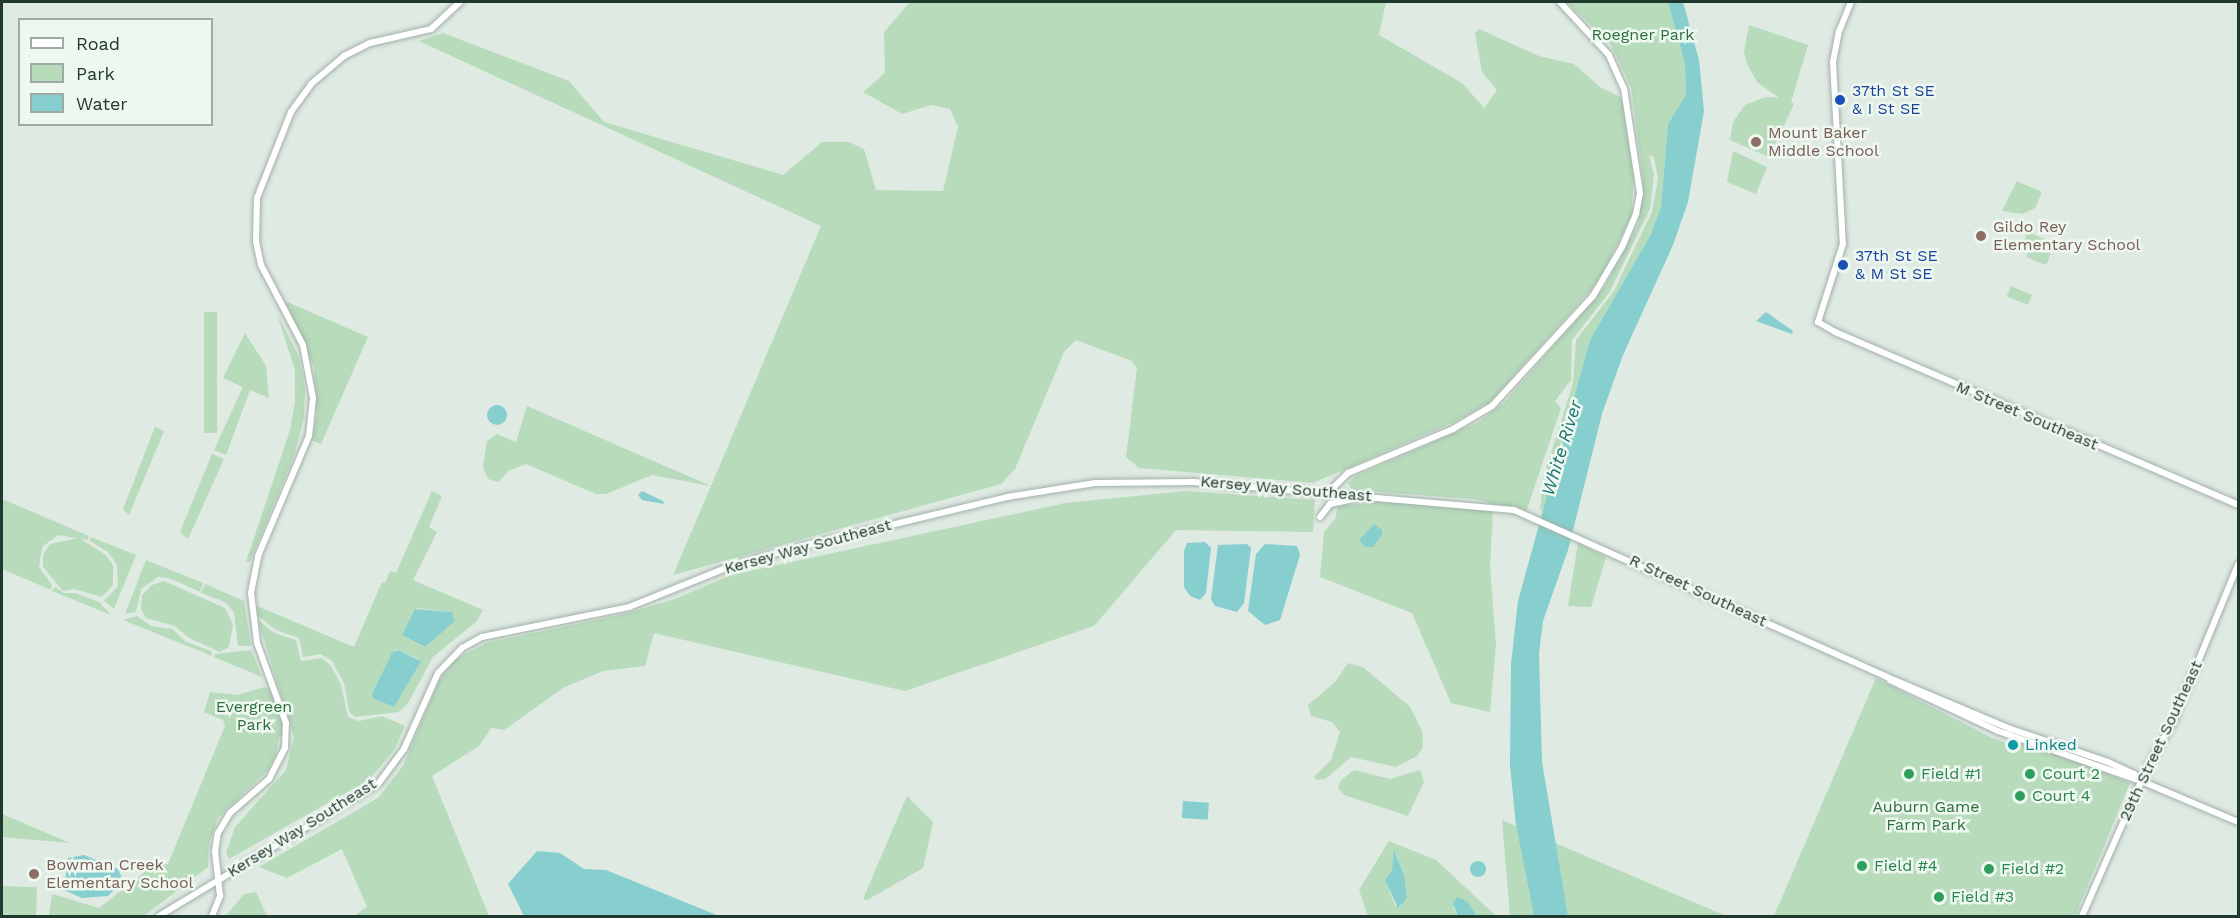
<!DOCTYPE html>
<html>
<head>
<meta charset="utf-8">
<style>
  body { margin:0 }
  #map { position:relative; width:2240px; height:918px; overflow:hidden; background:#dfeae3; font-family:"Work Sans",sans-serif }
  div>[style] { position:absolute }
  .green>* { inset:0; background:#b7dbbb; transform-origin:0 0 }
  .water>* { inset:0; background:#86cfce; transform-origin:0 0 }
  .round { border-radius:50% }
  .roads { filter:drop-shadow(0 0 2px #a2b1a9) drop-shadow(0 0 2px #a2b1a9) }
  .minor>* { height:6px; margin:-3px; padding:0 3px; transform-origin:3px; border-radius:3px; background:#fff }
  .dots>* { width:16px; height:16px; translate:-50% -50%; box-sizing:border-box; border:3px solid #eff7f1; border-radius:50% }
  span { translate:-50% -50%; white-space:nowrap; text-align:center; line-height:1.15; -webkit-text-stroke:5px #eff7f1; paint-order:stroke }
  .park-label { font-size:16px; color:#2b6f3a }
  .transit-label { font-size:16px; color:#164399 }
  .left { translate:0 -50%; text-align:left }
  .education-label { font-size:16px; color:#785e54 }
  .street-label { font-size:16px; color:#20392e }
  .culture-label { font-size:16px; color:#0d838f }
  .leisure-label { font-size:16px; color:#27864d }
  .water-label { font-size:18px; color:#1c7473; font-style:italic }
  .frame { position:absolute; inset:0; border:3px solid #20392e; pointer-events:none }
  .legend { position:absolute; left:18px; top:18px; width:195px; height:108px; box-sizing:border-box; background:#eff7f1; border:2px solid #9caba3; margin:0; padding:8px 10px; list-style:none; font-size:18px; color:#20392e }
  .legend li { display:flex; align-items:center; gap:12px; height:30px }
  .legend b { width:30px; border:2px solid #9caba3 }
</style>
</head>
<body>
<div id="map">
  <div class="green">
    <div style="clip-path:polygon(910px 2px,1386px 2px,1379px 35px,1462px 83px,1484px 108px,1497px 90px,1482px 72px,1475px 33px,1479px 29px,1539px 56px,1574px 64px,1600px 87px,1622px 98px,1634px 176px,1631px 217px,1599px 281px,1491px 401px,1456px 421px,1313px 483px,1139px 468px,1126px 457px,1137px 368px,1132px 361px,1076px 340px,1064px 352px,1015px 469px,1001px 484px,673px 575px,711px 486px,652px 475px,606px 494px,596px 494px,526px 464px,508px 471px,499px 482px,488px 479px,483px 467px,487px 441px,497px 434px,516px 442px,527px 406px,711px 486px,821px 226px,419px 41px,443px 33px,569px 81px,604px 122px,783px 175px,822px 142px,849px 142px,864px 149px,876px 190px,943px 191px,958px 127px,950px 109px,931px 105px,902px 114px,863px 92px,885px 73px,884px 32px)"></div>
    <div style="clip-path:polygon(1567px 2px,1668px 2px,1685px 64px,1686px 96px,1668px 124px,1661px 207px,1650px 236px,1590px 340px,1543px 512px,1540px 510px,1544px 475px,1573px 383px,1576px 340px,1614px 291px,1652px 212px,1658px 179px,1654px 157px,1649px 155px,1654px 175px,1650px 209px,1609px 293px,1572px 340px,1571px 380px,1555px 401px,1561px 408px,1526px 512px,1474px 499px,1352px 490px,1348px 483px,1356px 476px,1477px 423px,1503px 404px,1604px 288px,1639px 222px,1643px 178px,1631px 87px,1611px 45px)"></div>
    <div style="clip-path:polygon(1749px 25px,1808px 45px,1791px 102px,1794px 104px,1769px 157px,1730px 140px,1733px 122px,1745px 105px,1765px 97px,1779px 98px,1757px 82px,1747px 64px,1744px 52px)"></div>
    <div style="clip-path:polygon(1733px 151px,1767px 167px,1756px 194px,1727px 182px)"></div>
    <div style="clip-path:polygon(2017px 181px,2042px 192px,2035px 208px,2023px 214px,2002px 211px)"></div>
    <div style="clip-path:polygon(2027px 232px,2055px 243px,2046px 265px,2026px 257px,2031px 245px,2025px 242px)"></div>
    <div style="left:2011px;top:286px;width:23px;height:11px;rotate:23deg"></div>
    <div style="clip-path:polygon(285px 301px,368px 337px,321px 444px,312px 440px,317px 415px,314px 367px)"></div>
    <div style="left:204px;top:312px;width:13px;height:121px"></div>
    <div style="clip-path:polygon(277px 314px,299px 357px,305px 389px,304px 418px,294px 456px,250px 561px,246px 562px,290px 430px,295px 402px,295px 370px)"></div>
    <div style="clip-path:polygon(245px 333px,266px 366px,269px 398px,250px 390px,226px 455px,214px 450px,243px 387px,223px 378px)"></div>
    <div style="clip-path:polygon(155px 427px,164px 431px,129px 515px,123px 509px)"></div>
    <div style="clip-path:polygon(212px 454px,224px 459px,188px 539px,180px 532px)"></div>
    <div style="clip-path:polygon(evenodd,432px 491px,442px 496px,429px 527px,437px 532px,413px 580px,483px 610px,477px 621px,433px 657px,408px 703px,399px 712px,355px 717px,349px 711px,344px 683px,332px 661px,321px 654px,303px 657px,299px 638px,276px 630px,257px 615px,257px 606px,354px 647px,382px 582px,385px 583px,390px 571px,396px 573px,432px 491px,417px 608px,452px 612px,455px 621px,424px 647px,402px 635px,417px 608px,432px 491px,396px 649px,419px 659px,394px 707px,374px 699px,396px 649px)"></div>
    <div style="clip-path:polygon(1185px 491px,1315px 500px,1313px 532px,1176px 530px,1094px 626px,905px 691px,654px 633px,645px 666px,603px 671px,563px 688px,504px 730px,491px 728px,479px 746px,432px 776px,489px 916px,354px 916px,367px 907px,342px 849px,287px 878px,259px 867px,378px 798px,403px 766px,438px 683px,454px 660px,486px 643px,624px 614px,675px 599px,731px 575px,1066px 503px)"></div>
    <div style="clip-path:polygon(2px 499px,89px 536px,87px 540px,58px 535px,42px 547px,39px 567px,52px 585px,51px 590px,2px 569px)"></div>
    <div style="clip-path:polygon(1379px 502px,1493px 509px,1490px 567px,1496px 644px,1490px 712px,1451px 703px,1412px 613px,1320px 577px,1324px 532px,1335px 519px,1338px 506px)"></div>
    <div style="clip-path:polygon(91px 537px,136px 555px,114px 609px,104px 601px,118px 586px,117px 565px,108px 552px,90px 541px)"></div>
    <div style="clip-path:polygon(79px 538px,106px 555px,113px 565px,113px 585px,102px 597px,74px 589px,63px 591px,43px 567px,43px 555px,50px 544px)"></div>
    <div style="clip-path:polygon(1578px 543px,1606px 557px,1591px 607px,1568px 606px)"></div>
    <div style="clip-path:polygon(146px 560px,203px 583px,200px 592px,169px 578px,158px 577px,141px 589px,136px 612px,125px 614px)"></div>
    <div style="clip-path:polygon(164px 581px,225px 608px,233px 625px,229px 647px,220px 652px,189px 638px,175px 626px,146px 618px,141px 609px,142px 595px,152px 585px)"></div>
    <div style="clip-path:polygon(205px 584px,244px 601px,251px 646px,238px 646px,234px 612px,225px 602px,201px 593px)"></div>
    <div style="clip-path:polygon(55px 587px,64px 593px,75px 593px,99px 602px,111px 615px,52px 591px)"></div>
    <div style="clip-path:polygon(137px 616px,151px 626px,172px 629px,186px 642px,211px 651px,212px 656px,123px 620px)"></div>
    <div style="clip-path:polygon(258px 620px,274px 633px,296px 640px,301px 661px,322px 658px,331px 666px,341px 685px,348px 717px,359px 721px,382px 716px,405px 726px,394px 750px,370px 779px,229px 859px,226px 853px,235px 827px,286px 770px,294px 737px)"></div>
    <div style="clip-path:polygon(251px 650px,262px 677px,214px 657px,215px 654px)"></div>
    <div style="clip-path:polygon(1348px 663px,1364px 668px,1410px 707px,1422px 731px,1423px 747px,1417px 756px,1396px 767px,1351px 757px,1325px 779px,1316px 780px,1314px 777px,1331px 760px,1340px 732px,1332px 722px,1311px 716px,1308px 705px,1335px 682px)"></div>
    <div style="clip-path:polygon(1876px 678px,1992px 738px,2009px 744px,2013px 740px,2079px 762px,2130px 783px,2075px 916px,1774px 916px)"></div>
    <div style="clip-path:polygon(265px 687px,270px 689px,282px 721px,283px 736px,279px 737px,276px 755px,268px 770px,218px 818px,209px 844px,208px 867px,144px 916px,49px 916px,52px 894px,99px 908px,152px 866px,168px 864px,225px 726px,223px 720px,204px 712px,210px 692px,237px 695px)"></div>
    <div style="clip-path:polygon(1354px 770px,1390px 779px,1420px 770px,1424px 782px,1408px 816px,1344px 795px,1338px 788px,1341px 780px)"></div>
    <div style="clip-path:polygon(907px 796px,933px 822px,923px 868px,867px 900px,863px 899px)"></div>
    <div style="clip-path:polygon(2px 814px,70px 843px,2px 837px)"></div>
    <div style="clip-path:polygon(1502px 820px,1516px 826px,1534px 916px,1510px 916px)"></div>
    <div style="clip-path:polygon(evenodd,1389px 841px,1436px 860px,1496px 916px,1477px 916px,1467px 901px,1453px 907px,1458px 916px,1368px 916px,1359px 890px,1389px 841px,1395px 852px,1403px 872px,1396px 907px,1385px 880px,1392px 870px,1395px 852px)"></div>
    <div style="clip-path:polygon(1555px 843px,1726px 916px,1568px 916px)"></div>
    <div style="left:2px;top:886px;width:35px;height:30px;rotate:2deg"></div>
    <div style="clip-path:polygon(256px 892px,267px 916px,226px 916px,244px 894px)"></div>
  </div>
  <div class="water">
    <div style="clip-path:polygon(1668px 2px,1683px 2px,1699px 60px,1704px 111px,1688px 202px,1673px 245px,1623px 355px,1602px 414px,1568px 550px,1543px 621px,1539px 653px,1542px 762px,1568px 916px,1534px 916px,1516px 826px,1510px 765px,1511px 664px,1518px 601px,1590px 340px,1650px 236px,1661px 207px,1668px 124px,1686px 95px,1685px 64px)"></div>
    <div style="clip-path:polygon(1766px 312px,1793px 331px,1792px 334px,1756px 321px)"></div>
    <div class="round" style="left:487px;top:405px;width:20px;height:20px"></div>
    <div style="clip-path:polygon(642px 491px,663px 501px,664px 504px,642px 500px,638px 495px)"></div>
    <div style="clip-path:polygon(1374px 524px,1382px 530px,1382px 535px,1373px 547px,1365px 547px,1359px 540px)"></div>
    <div style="clip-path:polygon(1205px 542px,1211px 548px,1206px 593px,1200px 600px,1190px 596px,1184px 587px,1184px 551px,1187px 543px)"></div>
    <div style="clip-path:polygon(1265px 544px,1297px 546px,1300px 555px,1280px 620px,1265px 625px,1248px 611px,1256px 554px)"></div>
    <div style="clip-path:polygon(1218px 545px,1247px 544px,1251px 548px,1244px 603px,1237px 612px,1215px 606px,1211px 599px)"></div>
    <div style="clip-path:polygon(415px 609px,452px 612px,455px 621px,425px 647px,402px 635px)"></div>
    <div style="clip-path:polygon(398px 650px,421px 661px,394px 707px,374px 699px,372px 694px,392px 653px)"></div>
    <div style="left:1183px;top:801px;width:26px;height:17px;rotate:4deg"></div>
    <div style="clip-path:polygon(1394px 850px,1404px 875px,1407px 898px,1398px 908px,1385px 880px,1392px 870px)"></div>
    <div style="clip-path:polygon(537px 851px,560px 853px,584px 869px,606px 870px,719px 916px,524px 916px,508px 884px)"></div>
    <div style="clip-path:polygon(84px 855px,118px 869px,123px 880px,108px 896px,82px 898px,64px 890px,68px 858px)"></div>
    <div class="round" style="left:1470px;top:861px;width:16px;height:16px"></div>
    <div style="clip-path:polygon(1457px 897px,1467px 901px,1477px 916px,1458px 916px,1453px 904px)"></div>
  </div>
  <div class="roads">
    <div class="minor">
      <div style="left:1851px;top:2px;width:31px;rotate:112deg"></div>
      <div style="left:1839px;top:31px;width:32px;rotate:101deg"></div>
      <div style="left:1833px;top:62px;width:182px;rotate:86.9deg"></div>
      <div style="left:1843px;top:244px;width:82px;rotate:107.8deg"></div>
      <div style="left:1818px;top:322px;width:20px;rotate:30deg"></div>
      <div style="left:1835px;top:332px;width:439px;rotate:23.2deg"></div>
      <div style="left:1328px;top:493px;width:28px;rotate:-45deg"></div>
      <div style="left:1348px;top:473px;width:114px;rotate:-22.7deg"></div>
      <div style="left:1453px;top:429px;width:45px;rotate:-30.5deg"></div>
      <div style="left:1492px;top:406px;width:149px;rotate:-47.4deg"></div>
      <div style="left:1593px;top:296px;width:57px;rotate:-59.4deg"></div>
      <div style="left:1622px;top:247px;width:36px;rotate:-67deg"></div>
      <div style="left:1636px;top:214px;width:21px;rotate:-79deg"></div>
      <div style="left:1640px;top:193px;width:105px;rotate:-98.7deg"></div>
      <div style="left:1624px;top:89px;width:37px;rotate:-114deg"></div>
      <div style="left:1609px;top:55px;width:72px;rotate:-132.8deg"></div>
      <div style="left:1320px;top:517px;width:16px;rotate:-52deg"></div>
      <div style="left:1330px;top:504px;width:29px;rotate:-12deg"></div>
      <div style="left:1890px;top:680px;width:119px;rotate:25.3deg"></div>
      <div style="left:1998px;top:731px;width:151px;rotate:19.3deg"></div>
      <div style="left:2141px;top:781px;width:105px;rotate:22.9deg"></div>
      <div style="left:159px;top:916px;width:256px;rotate:-31.1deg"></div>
      <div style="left:378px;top:784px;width:44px;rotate:-53.4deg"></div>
      <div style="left:404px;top:749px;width:83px;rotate:-65.9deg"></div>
      <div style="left:438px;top:673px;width:35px;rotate:-46deg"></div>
      <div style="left:462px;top:648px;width:23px;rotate:-29deg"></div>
      <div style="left:482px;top:637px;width:150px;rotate:-11.5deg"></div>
      <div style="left:629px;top:607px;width:115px;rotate:-21.9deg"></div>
      <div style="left:736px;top:564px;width:61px;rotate:-15.2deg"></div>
      <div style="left:795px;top:548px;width:218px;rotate:-13.5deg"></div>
      <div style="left:1007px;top:497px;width:89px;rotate:-9deg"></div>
      <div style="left:1095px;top:483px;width:99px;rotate:-0.6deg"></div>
      <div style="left:1194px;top:482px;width:321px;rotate:5deg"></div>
      <div style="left:1514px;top:510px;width:409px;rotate:24.1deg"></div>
      <div style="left:1887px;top:677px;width:134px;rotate:22.8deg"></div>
      <div style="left:2011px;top:729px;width:102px;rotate:18.8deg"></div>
      <div style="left:2108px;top:762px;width:29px;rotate:25deg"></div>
      <div style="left:2134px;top:774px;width:10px;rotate:45deg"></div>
      <div style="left:212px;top:916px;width:22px;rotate:-68deg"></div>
      <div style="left:220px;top:896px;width:45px;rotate:-96.3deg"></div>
      <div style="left:215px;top:851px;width:18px;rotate:-81deg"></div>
      <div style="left:218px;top:833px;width:23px;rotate:-59deg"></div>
      <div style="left:230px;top:813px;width:52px;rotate:-41.1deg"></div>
      <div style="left:269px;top:779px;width:35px;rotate:-63deg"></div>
      <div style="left:285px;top:748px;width:25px;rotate:-88deg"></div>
      <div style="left:286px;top:723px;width:85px;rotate:-109.9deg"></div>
      <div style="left:257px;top:643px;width:50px;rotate:-96.8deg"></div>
      <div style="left:251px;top:593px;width:38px;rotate:-79deg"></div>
      <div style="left:258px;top:556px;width:130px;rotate:-67deg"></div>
      <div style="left:309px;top:436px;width:38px;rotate:-84deg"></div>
      <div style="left:313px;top:398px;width:54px;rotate:-100.7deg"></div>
      <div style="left:303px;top:345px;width:90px;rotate:-117.7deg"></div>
      <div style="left:261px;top:265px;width:24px;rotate:-102deg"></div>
      <div style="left:256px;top:242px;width:44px;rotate:-88.7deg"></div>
      <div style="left:257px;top:198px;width:92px;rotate:-68.4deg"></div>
      <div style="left:291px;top:112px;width:34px;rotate:-54deg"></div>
      <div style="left:311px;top:84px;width:43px;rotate:-40.3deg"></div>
      <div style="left:344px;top:56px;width:29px;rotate:-27deg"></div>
      <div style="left:370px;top:43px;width:63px;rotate:-12.9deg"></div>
      <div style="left:431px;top:29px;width:40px;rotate:-43deg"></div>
      <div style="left:2082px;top:916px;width:162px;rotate:-66.3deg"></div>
      <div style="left:2147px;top:768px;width:55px;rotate:-60.6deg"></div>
      <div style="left:2174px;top:720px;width:168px;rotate:-67.6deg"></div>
    </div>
  </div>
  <div class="dots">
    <div style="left:1840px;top:100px;background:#1a4fb4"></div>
    <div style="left:1756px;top:142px;background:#8d6e63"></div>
    <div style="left:1981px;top:236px;background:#8d6e63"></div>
    <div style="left:1843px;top:265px;background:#1a4fb4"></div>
    <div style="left:2013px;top:745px;background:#0f9aa8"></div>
    <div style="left:1909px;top:774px;background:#2e9e5b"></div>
    <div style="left:2030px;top:774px;background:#2e9e5b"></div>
    <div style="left:2020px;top:796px;background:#2e9e5b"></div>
    <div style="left:1862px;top:866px;background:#2e9e5b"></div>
    <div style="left:1989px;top:869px;background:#2e9e5b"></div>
    <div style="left:34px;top:874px;background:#8d6e63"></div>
    <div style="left:1939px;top:897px;background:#2e9e5b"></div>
  </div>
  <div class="park-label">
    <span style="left:1643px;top:35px">Roegner Park</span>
    <span style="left:254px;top:716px">Evergreen<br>Park</span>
    <span style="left:1926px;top:816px">Auburn Game<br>Farm Park</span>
  </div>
  <div class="transit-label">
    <span class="left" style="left:1852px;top:100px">37th St SE<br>&amp; I St SE</span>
    <span class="left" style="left:1855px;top:265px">37th St SE<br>&amp; M St SE</span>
  </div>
  <div class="education-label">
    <span class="left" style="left:1768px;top:142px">Mount Baker<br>Middle School</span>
    <span class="left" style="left:1993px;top:236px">Gildo Rey<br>Elementary School</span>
    <span class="left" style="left:46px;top:874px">Bowman Creek<br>Elementary School</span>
  </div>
  <div class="street-label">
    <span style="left:2027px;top:416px;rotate:23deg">M Street Southeast</span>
    <span style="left:1286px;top:489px;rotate:5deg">Kersey Way Southeast</span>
    <span style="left:808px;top:547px;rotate:-15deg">Kersey Way Southeast</span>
    <span style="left:1698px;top:591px;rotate:25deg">R Street Southeast</span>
    <span style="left:2161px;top:741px;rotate:-65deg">29th Street Southeast</span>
    <span style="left:302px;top:828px;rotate:-32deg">Kersey Way Southeast</span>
  </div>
  <div class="culture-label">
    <span class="left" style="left:2025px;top:745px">Linked</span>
  </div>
  <div class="leisure-label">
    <span class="left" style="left:1921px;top:774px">Field #1</span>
    <span class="left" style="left:2042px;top:774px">Court 2</span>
    <span class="left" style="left:2032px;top:796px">Court 4</span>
    <span class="left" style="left:1874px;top:866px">Field #4</span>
    <span class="left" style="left:2001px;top:869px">Field #2</span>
    <span class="left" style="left:1951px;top:897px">Field #3</span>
  </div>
  <div class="water-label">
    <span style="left:1562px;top:448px;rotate:-73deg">White River</span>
  </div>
  <div class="frame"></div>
  <ul class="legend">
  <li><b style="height:8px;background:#fff"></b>Road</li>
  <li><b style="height:16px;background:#b7dbbb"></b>Park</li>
  <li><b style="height:16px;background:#86cfce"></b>Water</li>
  </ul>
</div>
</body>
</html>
